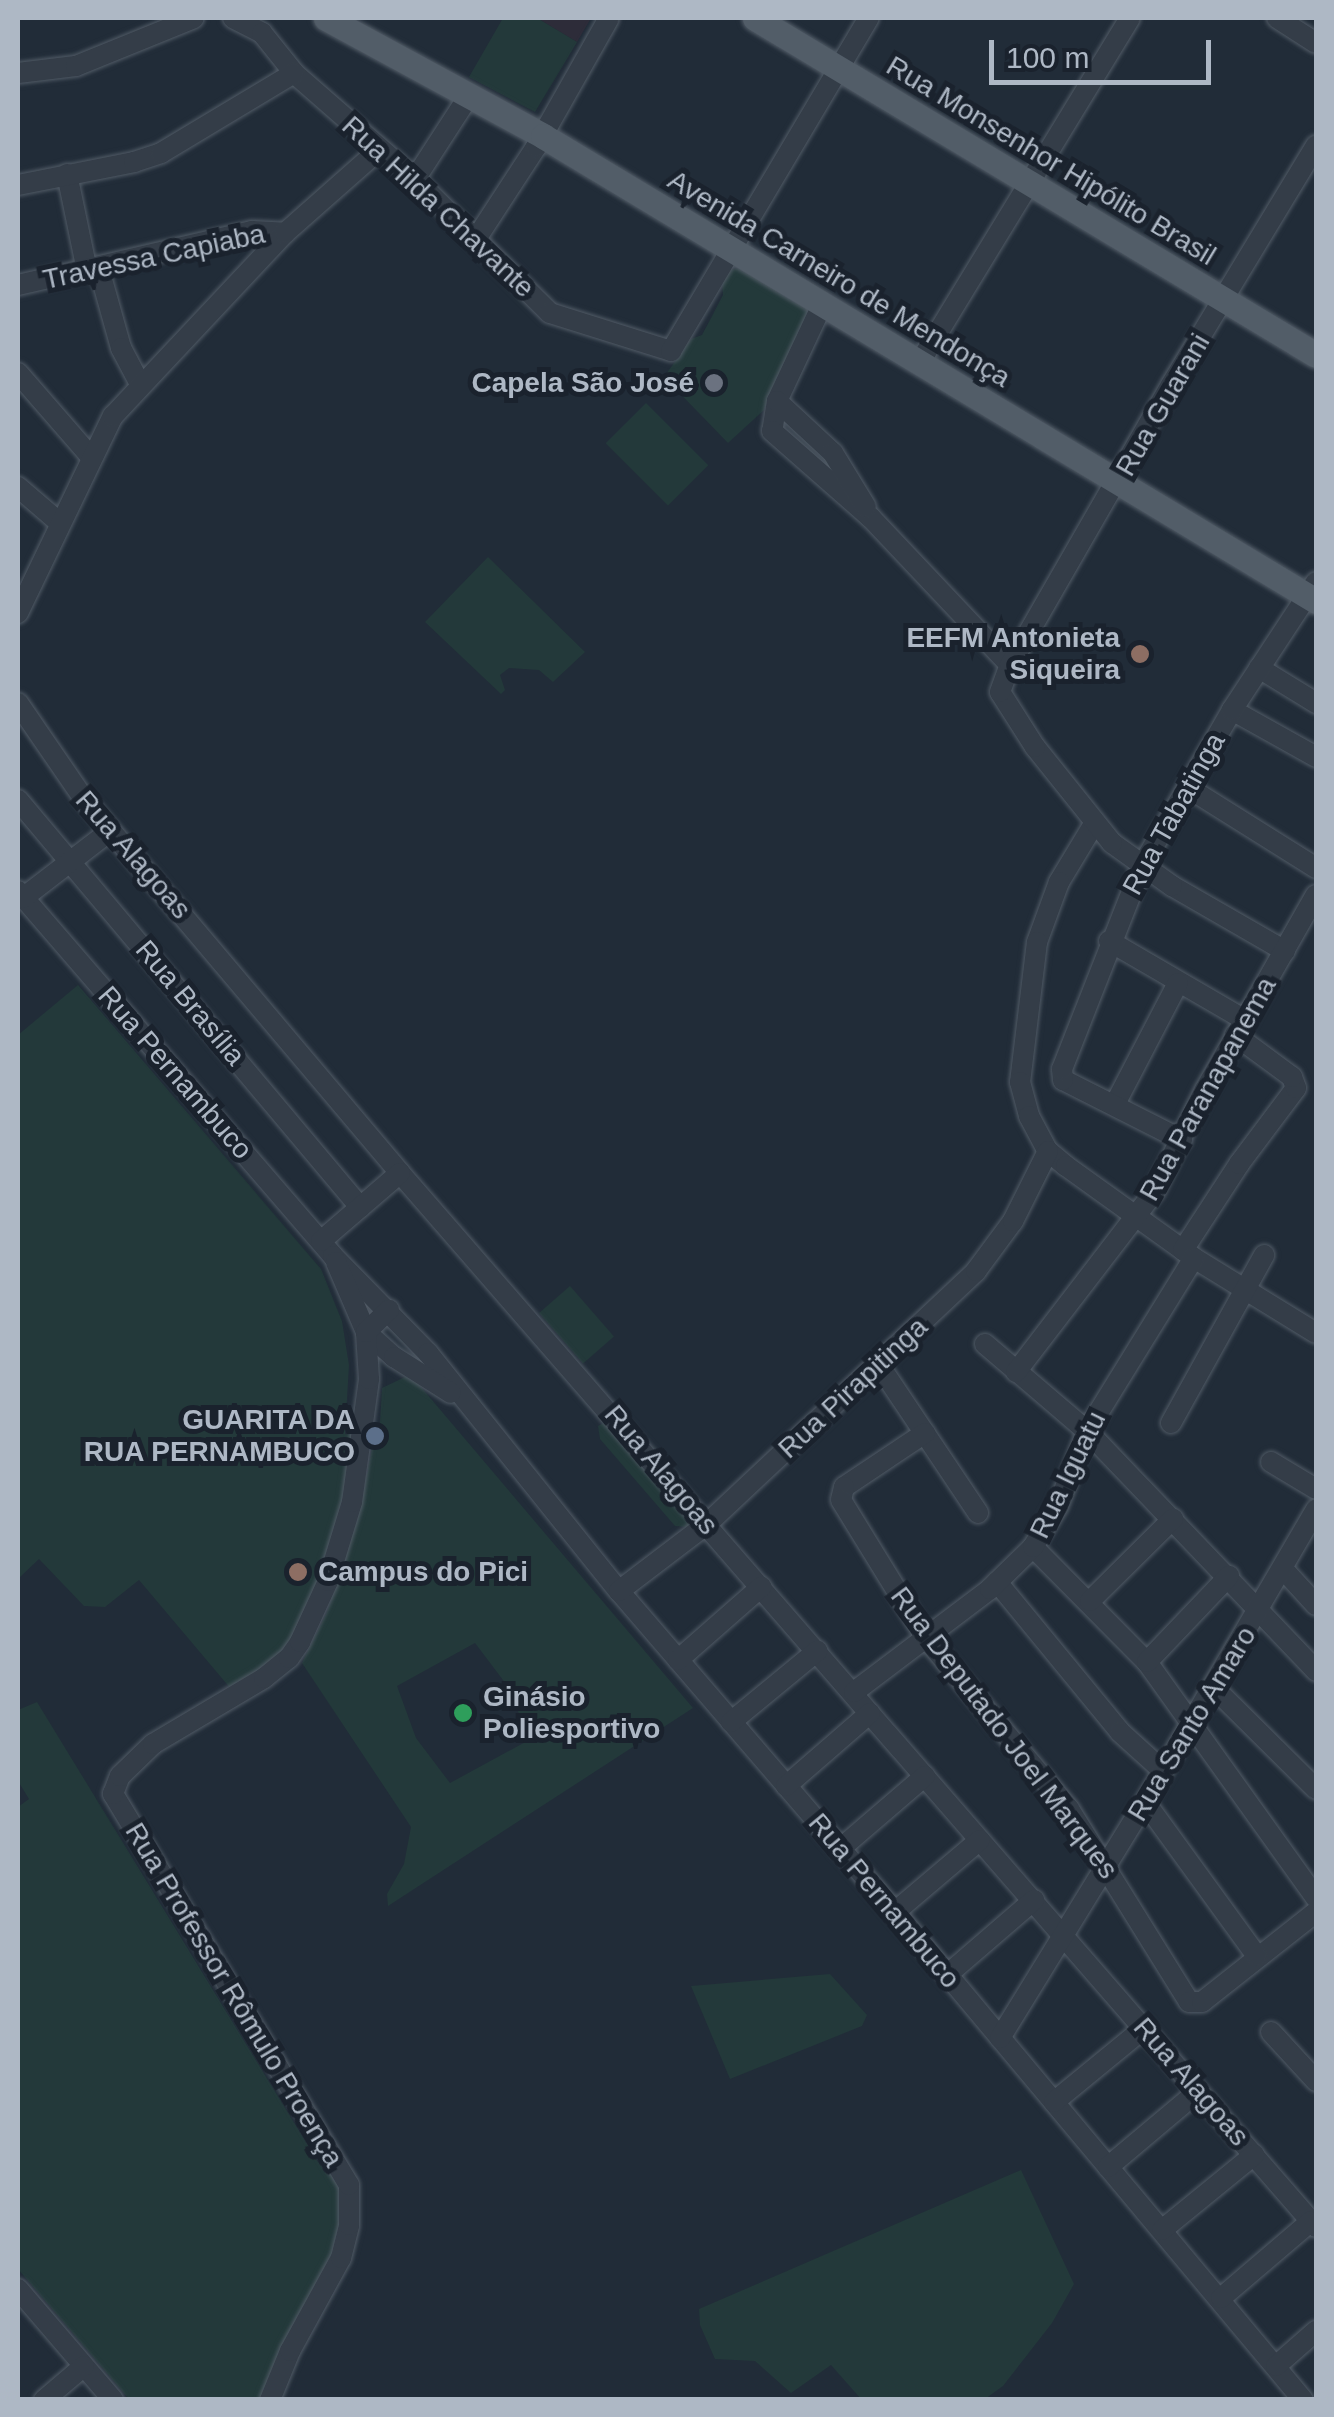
<!DOCTYPE html>
<html>
<head>
<meta charset="utf-8">
<style>
  body { margin:0 }
  #map { position:relative; width:1334px; height:2417px; overflow:hidden; background:#212c38; font-family:Arial,sans-serif }
  div>[style] { position:absolute }
  .medical>* { inset:0; background:#2d2c39 }
  .green>* { inset:0; background:#23393a; transform-origin:0 0 }
  .roads { filter:drop-shadow(0 0 2px #515b66) drop-shadow(0 0 2px #515b66) }
  .minor>* { height:20px; margin:-10px; padding:0 10px; transform-origin:10px; border-radius:10px; background:#343d48 }
  .major>* { height:25px; margin:-12.5px; padding:0 12.5px; transform-origin:12.5px; border-radius:12.5px; background:#525d68 }
  .dots>* { width:28px; height:28px; translate:-50% -50%; box-sizing:border-box; border:5px solid #1a222d; border-radius:50% }
  span { translate:-50% -50%; white-space:nowrap; text-align:center; line-height:1.15; -webkit-text-stroke:10px #1a222d; paint-order:stroke }
  .street-label { font-size:28px; color:#aeb8c5 }
  .poi-label { font-size:28px; color:#aeb8c5; font-weight:700 }
  .right { translate:-100% -50%; text-align:right }
  .left { translate:0 -50%; text-align:left }
  .frame { position:absolute; inset:0; border:20px solid #aeb8c5; pointer-events:none }
  .scale { position:absolute; left:989px; top:40px; width:222px; height:45px; box-sizing:border-box; border:5px solid #aeb8c5; border-top:0; padding-left:12px; font-size:30px; line-height:35px; white-space:nowrap; color:#aeb8c5; -webkit-text-stroke:8px #1a222d; paint-order:stroke }
</style>
</head>
<body>
<div id="map">
  <div class="medical">
    <div style="clip-path:polygon(537px 18px,591px 18px,577px 42px)"></div>
  </div>
  <div class="green">
    <div style="clip-path:polygon(503px 18px,537px 18px,577px 42px,535px 112px,469px 77px)"></div>
    <div style="clip-path:polygon(739px 268px,810px 311px,764px 410px,728px 443px,664px 377px,691px 339px,702px 335px,723px 295px,722px 282px,731px 270px)"></div>
    <div style="left:646px;top:403px;width:88px;height:57px;rotate:45deg"></div>
    <div style="clip-path:polygon(488px 557px,585px 652px,553px 682px,539px 670px,509px 668px,500px 675px,505px 690px,501px 694px,425px 622px)"></div>
    <div style="clip-path:polygon(78px 985px,321px 1269px,342px 1321px,349px 1365px,345px 1434px,354px 1435px,347px 1486px,308px 1614px,286px 1652px,231px 1689px,139px 1580px,105px 1607px,84px 1606px,39px 1559px,18px 1579px,18px 1035px)"></div>
    <div style="left:570px;top:1286px;width:67px;height:41px;rotate:49deg"></div>
    <div style="clip-path:polygon(evenodd,407px 1376px,415px 1380px,693px 1708px,388px 1906px,387px 1894px,404px 1864px,411px 1827px,302px 1663px,327px 1612px,358px 1517px,374px 1439px,379px 1440px,382px 1388px,407px 1376px,475px 1643px,509px 1688px,529px 1740px,450px 1783px,416px 1738px,397px 1686px,475px 1643px)"></div>
    <div style="clip-path:polygon(607px 1421px,692px 1521px,687px 1527px,675px 1526px,600px 1439px,598px 1426px)"></div>
    <div style="clip-path:polygon(37px 1702px,318px 2162px,323px 2159px,341px 2189px,341px 2236px,262px 2399px,129px 2399px,18px 2269px,18px 1807px,29px 1799px,18px 1781px,18px 1710px)"></div>
    <div style="clip-path:polygon(830px 1974px,867px 2015px,862px 2026px,730px 2079px,691px 1986px)"></div>
    <div style="clip-path:polygon(1021px 2170px,1074px 2284px,1052px 2323px,1003px 2386px,985px 2399px,861px 2399px,831px 2365px,791px 2393px,755px 2361px,715px 2359px,700px 2325px,699px 2309px)"></div>
  </div>
  <div class="roads">
    <div class="minor">
      <div style="left:233px;top:18px;width:33px;rotate:27deg"></div>
      <div style="left:262px;top:33px;width:51px;rotate:51.3deg"></div>
      <div style="left:294px;top:73px;width:161px;rotate:41.2deg"></div>
      <div style="left:415px;top:179px;width:190px;rotate:44.8deg"></div>
      <div style="left:550px;top:313px;width:127px;rotate:17.4deg"></div>
      <div style="left:671px;top:351px;width:387px;rotate:-59.3deg"></div>
      <div style="left:1277px;top:18px;width:46px;rotate:32.7deg"></div>
      <div style="left:18px;top:73px;width:58px;rotate:-6.9deg"></div>
      <div style="left:76px;top:66px;width:127px;rotate:-22.1deg"></div>
      <div style="left:67px;top:174px;width:99px;rotate:78.3deg"></div>
      <div style="left:415px;top:179px;width:101px;rotate:-57.1deg"></div>
      <div style="left:18px;top:185px;width:118px;rotate:-11.2deg"></div>
      <div style="left:134px;top:162px;width:28px;rotate:-18deg"></div>
      <div style="left:161px;top:153px;width:155px;rotate:-31deg"></div>
      <div style="left:476px;top:239px;width:110px;rotate:-56.9deg"></div>
      <div style="left:536px;top:147px;width:148px;rotate:-60.5deg"></div>
      <div style="left:99px;top:269px;width:82px;rotate:74.4deg"></div>
      <div style="left:121px;top:348px;width:41px;rotate:62.2deg"></div>
      <div style="left:18px;top:285px;width:240px;rotate:-13deg"></div>
      <div style="left:252px;top:231px;width:33px;rotate:3deg"></div>
      <div style="left:822px;top:305px;width:106px;rotate:115.1deg"></div>
      <div style="left:777px;top:401px;width:30px;rotate:99deg"></div>
      <div style="left:772px;top:431px;width:132px;rotate:41.3deg"></div>
      <div style="left:871px;top:518px;width:202px;rotate:46.6deg"></div>
      <div style="left:920px;top:362px;width:403px;rotate:-58.6deg"></div>
      <div style="left:18px;top:373px;width:111px;rotate:49deg"></div>
      <div style="left:777px;top:401px;width:76px;rotate:42.9deg"></div>
      <div style="left:833px;top:453px;width:63px;rotate:58.6deg"></div>
      <div style="left:18px;top:487px;width:55px;rotate:40.6deg"></div>
      <div style="left:18px;top:613px;width:219px;rotate:-64.3deg"></div>
      <div style="left:113px;top:416px;width:251px;rotate:-46.8deg"></div>
      <div style="left:285px;top:233px;width:127px;rotate:-41.5deg"></div>
      <div style="left:1259px;top:668px;width:67px;rotate:31.6deg"></div>
      <div style="left:18px;top:703px;width:116px;rotate:55.5deg"></div>
      <div style="left:84px;top:799px;width:490px;rotate:49.8deg"></div>
      <div style="left:400px;top:1173px;width:1396px;rotate:49.01deg"></div>
      <div style="left:1232px;top:710px;width:96px;rotate:29.2deg"></div>
      <div style="left:1187px;top:787px;width:152px;rotate:32.1deg"></div>
      <div style="left:18px;top:800px;width:532px;rotate:49.96deg"></div>
      <div style="left:1094px;top:824px;width:68px;rotate:121.1deg"></div>
      <div style="left:1059px;top:882px;width:64px;rotate:110.1deg"></div>
      <div style="left:1037px;top:942px;width:141px;rotate:96.9deg"></div>
      <div style="left:1020px;top:1082px;width:35px;rotate:75deg"></div>
      <div style="left:1029px;top:1116px;width:40px;rotate:62deg"></div>
      <div style="left:1048px;top:1151px;width:23px;rotate:40deg"></div>
      <div style="left:1066px;top:1166px;width:158px;rotate:35.7deg"></div>
      <div style="left:1194px;top:1258px;width:143px;rotate:31.6deg"></div>
      <div style="left:18px;top:891px;width:482px;rotate:49.2deg"></div>
      <div style="left:333px;top:1256px;width:136px;rotate:45.6deg"></div>
      <div style="left:428px;top:1353px;width:305px;rotate:51.3deg"></div>
      <div style="left:619px;top:1591px;width:423px;rotate:49.3deg"></div>
      <div style="left:895px;top:1912px;width:636px;rotate:50.1deg"></div>
      <div style="left:23px;top:898px;width:110px;rotate:-37.6deg"></div>
      <div style="left:1109px;top:941px;width:157px;rotate:30.2deg"></div>
      <div style="left:1285px;top:951px;width:130px;rotate:-150.1deg"></div>
      <div style="left:1172px;top:886px;width:74px;rotate:-144.4deg"></div>
      <div style="left:1112px;top:843px;width:123px;rotate:-128.7deg"></div>
      <div style="left:1035px;top:747px;width:65px;rotate:-122.5deg"></div>
      <div style="left:1000px;top:692px;width:29px;rotate:-70deg"></div>
      <div style="left:1010px;top:665px;width:323px;rotate:-60.1deg"></div>
      <div style="left:1171px;top:385px;width:280px;rotate:-58.8deg"></div>
      <div style="left:1115px;top:1104px;width:136px;rotate:-62.5deg"></div>
      <div style="left:1182px;top:1140px;width:133px;rotate:-153.2deg"></div>
      <div style="left:1063px;top:1080px;width:11px;rotate:-95deg"></div>
      <div style="left:1062px;top:1069px;width:218px;rotate:-68.5deg"></div>
      <div style="left:1142px;top:866px;width:180px;rotate:-60deg"></div>
      <div style="left:1232px;top:710px;width:153px;rotate:-56.7deg"></div>
      <div style="left:321px;top:1241px;width:104px;rotate:-40.7deg"></div>
      <div style="left:1183px;top:1250px;width:103px;rotate:-56.9deg"></div>
      <div style="left:1239px;top:1164px;width:95px;rotate:-53.1deg"></div>
      <div style="left:1296px;top:1088px;width:12px;rotate:-110deg"></div>
      <div style="left:1292px;top:1077px;width:71px;rotate:-143.6deg"></div>
      <div style="left:336px;top:1262px;width:76px;rotate:66.8deg"></div>
      <div style="left:366px;top:1332px;width:38px;rotate:42deg"></div>
      <div style="left:394px;top:1357px;width:67px;rotate:32.3deg"></div>
      <div style="left:985px;top:1344px;width:134px;rotate:40.5deg"></div>
      <div style="left:1087px;top:1431px;width:332px;rotate:46.3deg"></div>
      <div style="left:879px;top:1365px;width:178px;rotate:56.2deg"></div>
      <div style="left:1016px;top:1372px;width:228px;rotate:-52.5deg"></div>
      <div style="left:1155px;top:1191px;width:113px;rotate:-63.7deg"></div>
      <div style="left:1205px;top:1090px;width:224px;rotate:-60.4deg"></div>
      <div style="left:1171px;top:1423px;width:192px;rotate:-61deg"></div>
      <div style="left:925px;top:1433px;width:97px;rotate:146.3deg"></div>
      <div style="left:844px;top:1487px;width:13px;rotate:103deg"></div>
      <div style="left:841px;top:1500px;width:162px;rotate:58.4deg"></div>
      <div style="left:926px;top:1638px;width:223px;rotate:50.1deg"></div>
      <div style="left:1069px;top:1809px;width:227px;rotate:58.1deg"></div>
      <div style="left:1189px;top:2002px;width:13px"></div>
      <div style="left:1202px;top:2002px;width:145px;rotate:-38.3deg"></div>
      <div style="left:1271px;top:1462px;width:52px;rotate:31deg"></div>
      <div style="left:1033px;top:1547px;width:162px;rotate:45.3deg"></div>
      <div style="left:1147px;top:1662px;width:290px;rotate:54.4deg"></div>
      <div style="left:1283px;top:1569px;width:49px;rotate:47.5deg"></div>
      <div style="left:997px;top:1582px;width:194px;rotate:50.6deg"></div>
      <div style="left:1120px;top:1732px;width:58px;rotate:42.2deg"></div>
      <div style="left:619px;top:1591px;width:111px;rotate:-37.3deg"></div>
      <div style="left:707px;top:1524px;width:369px;rotate:-43.2deg"></div>
      <div style="left:976px;top:1271px;width:62px;rotate:-53.5deg"></div>
      <div style="left:1013px;top:1221px;width:78px;rotate:-63.4deg"></div>
      <div style="left:1090px;top:1601px;width:117px;rotate:-44.7deg"></div>
      <div style="left:678px;top:1660px;width:111px;rotate:-41.3deg"></div>
      <div style="left:1147px;top:1662px;width:119px;rotate:-46.4deg"></div>
      <div style="left:1213px;top:1687px;width:145px;rotate:44.7deg"></div>
      <div style="left:854px;top:1692px;width:171px;rotate:-37.1deg"></div>
      <div style="left:990px;top:1589px;width:60px;rotate:-44.3deg"></div>
      <div style="left:1033px;top:1547px;width:48px;rotate:-58.6deg"></div>
      <div style="left:1058px;top:1506px;width:80px;rotate:-68.9deg"></div>
      <div style="left:1087px;top:1431px;width:203px;rotate:-58.3deg"></div>
      <div style="left:731px;top:1722px;width:112px;rotate:-39.5deg"></div>
      <div style="left:786px;top:1786px;width:111px;rotate:-41deg"></div>
      <div style="left:1145px;top:1802px;width:190px;rotate:54deg"></div>
      <div style="left:840px;top:1849px;width:112px;rotate:-40.7deg"></div>
      <div style="left:895px;top:1912px;width:111px;rotate:-40.3deg"></div>
      <div style="left:947px;top:1975px;width:115px;rotate:-40.8deg"></div>
      <div style="left:1271px;top:2032px;width:67px;rotate:47.4deg"></div>
      <div style="left:1000px;top:2038px;width:277px;rotate:-58.4deg"></div>
      <div style="left:1145px;top:1802px;width:339px;rotate:-59.7deg"></div>
      <div style="left:1054px;top:2102px;width:117px;rotate:-39.4deg"></div>
      <div style="left:1108px;top:2167px;width:116px;rotate:-40.1deg"></div>
      <div style="left:1162px;top:2230px;width:119px;rotate:-39.2deg"></div>
      <div style="left:18px;top:2289px;width:146px;rotate:49.4deg"></div>
      <div style="left:1221px;top:2298px;width:118px;rotate:-40.5deg"></div>
      <div style="left:1276px;top:2366px;width:53px;rotate:-41.2deg"></div>
      <div style="left:44px;top:2400px;width:52px;rotate:-40.4deg"></div>
      <div style="left:270px;top:2400px;width:53px;rotate:-67.8deg"></div>
      <div style="left:290px;top:2351px;width:106px;rotate:-61.3deg"></div>
      <div style="left:341px;top:2258px;width:34px;rotate:-76deg"></div>
      <div style="left:349px;top:2225px;width:40px;rotate:-90deg"></div>
      <div style="left:349px;top:2185px;width:457px;rotate:-121.1deg"></div>
      <div style="left:113px;top:1794px;width:19px;rotate:-69deg"></div>
      <div style="left:120px;top:1776px;width:46px;rotate:-44.1deg"></div>
      <div style="left:153px;top:1744px;width:129px;rotate:-30.7deg"></div>
      <div style="left:264px;top:1678px;width:32px;rotate:-39deg"></div>
      <div style="left:289px;top:1658px;width:19px;rotate:-55deg"></div>
      <div style="left:300px;top:1642px;width:67px;rotate:-65.3deg"></div>
      <div style="left:328px;top:1581px;width:83px;rotate:-73.1deg"></div>
      <div style="left:352px;top:1502px;width:124px;rotate:-82.1deg"></div>
      <div style="left:369px;top:1379px;width:47px;rotate:-93.7deg"></div>
      <div style="left:366px;top:1332px;width:32px;rotate:-44deg"></div>
    </div>
    <div class="major">
      <div style="left:326px;top:18px;width:247px;rotate:28.5deg"></div>
      <div style="left:543px;top:136px;width:902px;rotate:31.03deg"></div>
      <div style="left:755px;top:18px;width:654px;rotate:30.99deg"></div>
    </div>
  </div>
  <div class="dots">
    <div style="left:714px;top:383px;background:#6b7280"></div>
    <div style="left:1140px;top:654px;background:#8d6e63"></div>
    <div style="left:375px;top:1436px;background:#5c6f8a"></div>
    <div style="left:298px;top:1572px;background:#8d6e63"></div>
    <div style="left:463px;top:1713px;background:#2e9e5b"></div>
  </div>
  <div class="street-label">
    <span style="left:1051px;top:161px;rotate:31deg">Rua Monsenhor Hipólito Brasil</span>
    <span style="left:438px;top:207px;rotate:43deg">Rua Hilda Chavante</span>
    <span style="left:154px;top:257px;rotate:-12deg">Travessa Capiaba</span>
    <span style="left:839px;top:279px;rotate:31deg">Avenida Carneiro de Mendonça</span>
    <span style="left:1163px;top:405px;rotate:-60deg">Rua Guarani</span>
    <span style="left:1174px;top:814px;rotate:-61deg">Rua Tabatinga</span>
    <span style="left:133px;top:855px;rotate:49deg">Rua Alagoas</span>
    <span style="left:190px;top:1003px;rotate:50deg">Rua Brasília</span>
    <span style="left:175px;top:1073px;rotate:49deg">Rua Pernambuco</span>
    <span style="left:1208px;top:1089px;rotate:-61deg">Rua Paranapanema</span>
    <span style="left:853px;top:1388px;rotate:-43deg">Rua Pirapitinga</span>
    <span style="left:661px;top:1470px;rotate:50deg">Rua Alagoas</span>
    <span style="left:1068px;top:1475px;rotate:-64deg">Rua Iguatu</span>
    <span style="left:1192px;top:1724px;rotate:-59deg">Rua Santo Amaro</span>
    <span style="left:1004px;top:1733px;rotate:53deg">Rua Deputado Joel Marques</span>
    <span style="left:884px;top:1901px;rotate:50deg">Rua Pernambuco</span>
    <span style="left:234px;top:1995px;rotate:59deg">Rua Professor Rômulo Proença</span>
    <span style="left:1191px;top:2082px;rotate:49deg">Rua Alagoas</span>
  </div>
  <div class="poi-label">
    <span class="right" style="left:694px;top:383px">Capela São José</span>
    <span class="right" style="left:1120px;top:654px">EEFM Antonieta<br>Siqueira</span>
    <span class="right" style="left:355px;top:1436px">GUARITA DA<br>RUA PERNAMBUCO</span>
    <span class="left" style="left:318px;top:1572px">Campus do Pici</span>
    <span class="left" style="left:483px;top:1713px">Ginásio<br>Poliesportivo</span>
  </div>
  <div class="frame"></div>
  <div class="scale">100 m</div>
</div>
</body>
</html>
